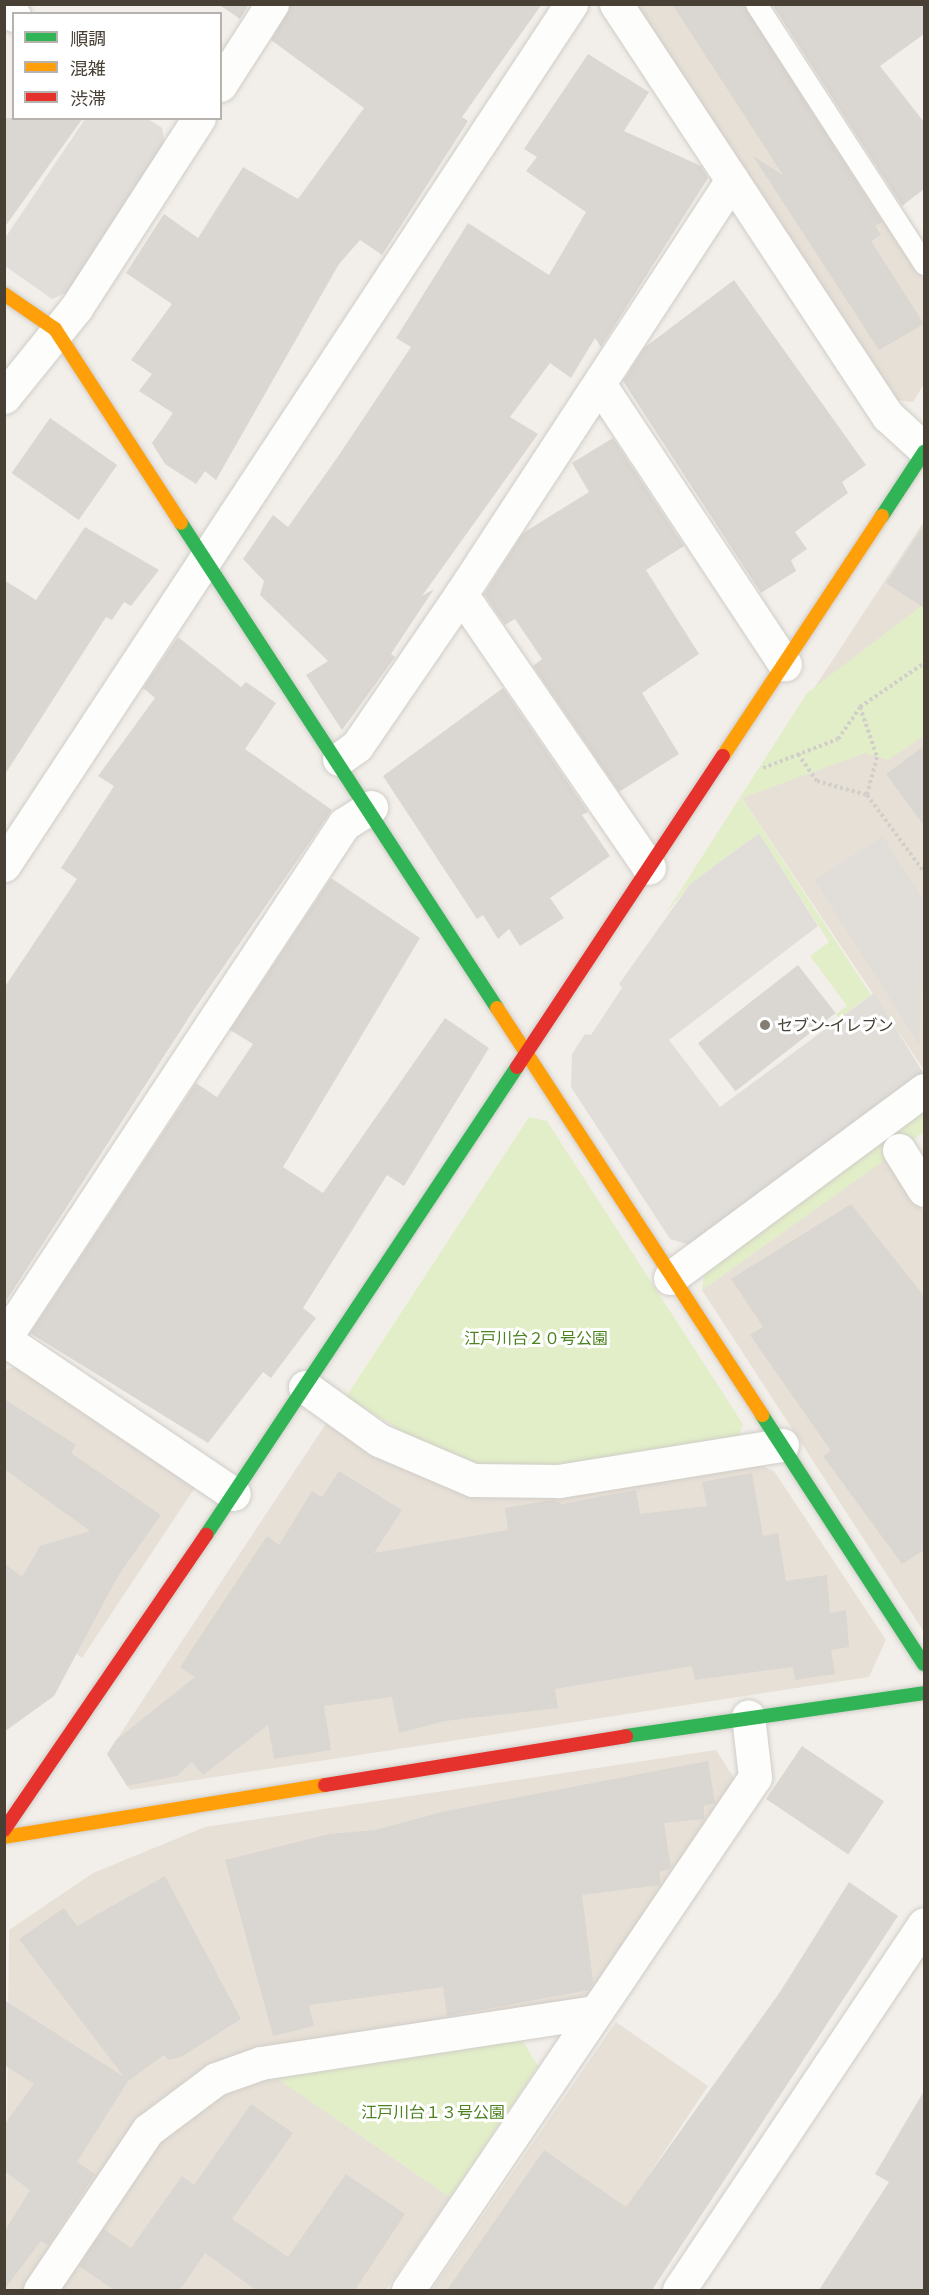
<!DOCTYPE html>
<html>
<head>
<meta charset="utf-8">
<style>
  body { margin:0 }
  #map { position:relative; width:929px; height:2295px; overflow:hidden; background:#f2efea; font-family:Ubuntu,"Noto Sans JP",sans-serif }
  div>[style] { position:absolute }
  .residential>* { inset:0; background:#e7e0d7 }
  .green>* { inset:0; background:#e2eec8 }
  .parking>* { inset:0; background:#e1deda }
  .building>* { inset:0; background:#dad6d1; transform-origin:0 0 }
  .path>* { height:4px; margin-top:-2px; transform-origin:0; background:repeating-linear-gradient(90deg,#d2cfca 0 3px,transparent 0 6px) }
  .roads { filter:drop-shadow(0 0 2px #d0cdc8) drop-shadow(0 0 2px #d0cdc8) }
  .lane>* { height:21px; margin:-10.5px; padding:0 10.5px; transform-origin:10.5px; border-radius:10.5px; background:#fdfdfc }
  .street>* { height:33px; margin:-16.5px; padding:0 16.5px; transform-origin:16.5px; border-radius:16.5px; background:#fdfdfc }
  .fast>* { height:14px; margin:-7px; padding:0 7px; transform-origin:7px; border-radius:7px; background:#30b455 }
  .slow>* { height:14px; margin:-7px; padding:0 7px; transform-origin:7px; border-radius:7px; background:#ff9f0a }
  .jam>* { height:14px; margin:-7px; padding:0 7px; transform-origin:7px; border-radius:7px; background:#e5322d }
  .dots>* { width:16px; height:16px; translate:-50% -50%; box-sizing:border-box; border:3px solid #fff; border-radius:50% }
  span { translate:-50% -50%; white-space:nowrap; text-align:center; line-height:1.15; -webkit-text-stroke:6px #fff; paint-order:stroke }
  .poi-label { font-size:16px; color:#494035 }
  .left { translate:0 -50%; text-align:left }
  .park-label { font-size:16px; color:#4d8221 }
  .frame { position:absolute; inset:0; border:6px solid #494035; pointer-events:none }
  .legend { position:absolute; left:12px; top:12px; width:210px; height:108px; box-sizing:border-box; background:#fff; border:2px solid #b6b3ae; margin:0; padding:8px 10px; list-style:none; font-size:18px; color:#494035 }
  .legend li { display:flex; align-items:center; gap:12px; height:30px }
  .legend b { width:30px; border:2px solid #b6b3ae }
</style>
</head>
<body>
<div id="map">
  <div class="residential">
    <div style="clip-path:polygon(634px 5px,746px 5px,924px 280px,924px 384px,913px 402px,894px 400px)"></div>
    <div style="clip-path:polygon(924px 521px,924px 1070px,742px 798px)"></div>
    <div style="clip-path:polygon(888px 1157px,924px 1213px,924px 1632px,702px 1290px)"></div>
    <div style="clip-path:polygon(21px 1367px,198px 1483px,82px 1658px,5px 1601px,5px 1369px)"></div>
    <div style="clip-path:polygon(329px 1419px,444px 1483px,756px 1463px,774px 1471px,886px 1640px,869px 1677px,130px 1790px,107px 1754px)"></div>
    <div style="clip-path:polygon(716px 1750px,736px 1781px,592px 1991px,580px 2000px,230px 2057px,27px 2290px,5px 2290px,9px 1930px,93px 1873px,205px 1827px)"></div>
    <div style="clip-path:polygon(616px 2022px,708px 2086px,572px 2290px,432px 2290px)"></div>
    <div style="clip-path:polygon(271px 2074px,450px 2197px,386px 2290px,57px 2290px,151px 2147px,218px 2092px)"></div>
  </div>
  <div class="green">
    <div style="clip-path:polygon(924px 604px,924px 736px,888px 760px,865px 753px,742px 798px,871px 995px,839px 1019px,836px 1014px,847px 1006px,810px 956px,829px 942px,759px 833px,690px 884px,664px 916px,807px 693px)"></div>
    <div style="clip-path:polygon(924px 1107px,924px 1132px,702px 1290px,705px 1269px)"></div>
    <div style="clip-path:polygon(529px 1117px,547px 1121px,743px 1424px,738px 1439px,533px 1468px,503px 1467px,469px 1463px,426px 1446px,346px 1397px)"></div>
    <div style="clip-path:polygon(520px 2037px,538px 2066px,450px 2197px,271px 2074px)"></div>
  </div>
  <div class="parking">
    <div style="clip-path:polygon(85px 119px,148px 119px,162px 128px,165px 146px,68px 292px,52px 299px,5px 266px,5px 238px)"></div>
    <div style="clip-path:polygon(759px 833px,818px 926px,669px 1040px,720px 1107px,874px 993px,924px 1074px,689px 1245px,670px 1239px,571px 1087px,572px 1054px,585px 1034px,591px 1035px,622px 988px,619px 984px,690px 884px)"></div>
    <div style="clip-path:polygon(883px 836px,924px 901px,920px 1046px,814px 880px)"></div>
  </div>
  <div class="building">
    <div style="clip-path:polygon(218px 4px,249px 4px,240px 19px)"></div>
    <div style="clip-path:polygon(291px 4px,542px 4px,462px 117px,468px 121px,382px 255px,360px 240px,339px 264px,216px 480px,205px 471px,196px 484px,165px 464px,152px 443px,173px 413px,139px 391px,152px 374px,131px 360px,172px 304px,126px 273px,164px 214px,198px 238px,243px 167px,298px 199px,364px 108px,271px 40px)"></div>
    <div style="clip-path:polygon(672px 4px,743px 4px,882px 222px,875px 226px,881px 235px,871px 241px,924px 324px,879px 350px,753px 156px,783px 175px)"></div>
    <div style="clip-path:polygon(772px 4px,924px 4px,924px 34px,880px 66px,924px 122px,924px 189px,902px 206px)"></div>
    <div style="clip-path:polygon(588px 54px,649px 92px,624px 131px,701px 166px,708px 178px,601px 347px,595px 338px,571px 378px,550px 363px,510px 417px,538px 434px,422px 596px,434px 589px,391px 654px,395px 657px,342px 730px,306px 675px,328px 661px,260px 595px,264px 581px,243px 559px,273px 515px,288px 527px,337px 458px,411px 347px,396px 338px,468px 223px,549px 275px,586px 212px,526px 171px,537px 157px,524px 149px)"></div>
    <div style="clip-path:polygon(4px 118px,83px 118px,4px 228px)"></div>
    <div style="clip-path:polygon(734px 280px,866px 465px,842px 482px,848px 493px,795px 532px,807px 549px,791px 560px,796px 571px,761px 593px,623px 381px,644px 348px)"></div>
    <div style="left:50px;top:418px;width:82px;height:67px;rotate:35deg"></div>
    <div style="clip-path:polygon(613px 438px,684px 546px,646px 570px,699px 654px,642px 693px,679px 754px,619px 792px,533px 666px,542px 659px,515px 619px,505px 625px,484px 594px,523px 533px,589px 492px,572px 463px)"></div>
    <div style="clip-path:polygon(924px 525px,924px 608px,886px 583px)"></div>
    <div style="clip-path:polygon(85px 527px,159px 570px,131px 606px,124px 602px,112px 620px,106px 617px,4px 776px,4px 580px,36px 600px)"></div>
    <div style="clip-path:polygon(178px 637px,241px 687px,246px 682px,276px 703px,245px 749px,332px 810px,195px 1008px,4px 1304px,4px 988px,77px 879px,61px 868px,114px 786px,98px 776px,155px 698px,143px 688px)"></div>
    <div style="clip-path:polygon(503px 688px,588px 812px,582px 815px,610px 856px,550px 898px,564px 918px,520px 946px,509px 929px,498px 939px,483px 915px,477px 919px,383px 776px)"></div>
    <div style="clip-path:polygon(924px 746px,924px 826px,886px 774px)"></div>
    <div style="clip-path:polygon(331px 878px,420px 938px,283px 1167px,323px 1193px,445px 1018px,489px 1048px,404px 1186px,387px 1175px,303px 1308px,316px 1318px,271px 1378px,263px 1372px,208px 1443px,30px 1333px,196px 1083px,217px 1097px,253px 1044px,230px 1030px)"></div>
    <div style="left:798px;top:965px;width:61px;height:127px;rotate:52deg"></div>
    <div style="clip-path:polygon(851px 1204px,924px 1296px,924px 1550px,902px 1564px,823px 1456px,831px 1451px,750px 1335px,763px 1327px,731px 1279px)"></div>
    <div style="clip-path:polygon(4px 1399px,76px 1445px,71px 1453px,161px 1515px,118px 1576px,54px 1696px,4px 1732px,4px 1563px,22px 1577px,40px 1546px,90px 1531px,4px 1469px)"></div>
    <div style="clip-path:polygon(339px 1471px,402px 1510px,374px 1553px,508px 1530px,505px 1508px,553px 1500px,562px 1504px,636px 1490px,640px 1514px,707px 1506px,702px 1482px,752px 1473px,763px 1536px,778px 1533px,786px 1581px,827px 1575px,830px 1613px,846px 1610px,849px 1647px,831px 1650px,835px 1674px,795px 1680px,793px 1667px,695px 1680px,692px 1666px,555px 1689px,558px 1708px,445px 1721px,399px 1733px,392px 1697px,324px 1706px,331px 1750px,274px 1759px,268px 1725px,203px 1775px,192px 1762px,177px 1776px,127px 1786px,107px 1754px,116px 1740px,195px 1677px,180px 1667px,267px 1536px,279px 1545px,312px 1491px,322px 1497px)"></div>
    <div style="left:802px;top:1746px;width:99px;height:64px;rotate:34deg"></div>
    <div style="clip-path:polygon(708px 1761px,715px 1803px,704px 1806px,704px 1819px,664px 1823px,671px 1868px,660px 1872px,660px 1885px,582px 1895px,593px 1982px,589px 1990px,447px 2016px,443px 1987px,309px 2005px,314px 2026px,273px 2036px,225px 1860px,329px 1834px,375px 1830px,446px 1811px)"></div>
    <div style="clip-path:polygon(165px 1876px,241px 2019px,181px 2057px,168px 2060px,164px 2055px,128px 2081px,77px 2162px,95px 2174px,48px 2245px,41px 2241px,4px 2290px,4px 2232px,30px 2190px,4px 2171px,4px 2125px,34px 2084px,4px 2065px,4px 2000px,124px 2077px,19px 1939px,64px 1908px,77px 1926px)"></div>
    <div style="clip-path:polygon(849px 1882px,898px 1916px,652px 2290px,447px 2290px,544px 2150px,626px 2207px,780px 1992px)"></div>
    <div style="clip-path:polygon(924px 2091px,924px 2290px,819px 2290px,889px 2182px,875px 2174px)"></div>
    <div style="clip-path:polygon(251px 2104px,293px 2133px,232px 2219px,288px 2257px,346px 2174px,405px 2214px,355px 2290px,256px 2290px,205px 2253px,180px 2290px,114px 2290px,79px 2266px,104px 2229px,131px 2248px,182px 2176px,194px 2185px)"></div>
  </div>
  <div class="path">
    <div style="left:860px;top:707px;width:53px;rotate:71.2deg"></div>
    <div style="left:877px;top:757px;width:39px;rotate:105deg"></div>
    <div style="left:867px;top:795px;width:96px;rotate:53.5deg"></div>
    <div style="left:798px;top:754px;width:33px;rotate:55deg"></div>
    <div style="left:817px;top:781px;width:52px;rotate:15.6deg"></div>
    <div style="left:763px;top:768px;width:80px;rotate:-21.1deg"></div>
    <div style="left:838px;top:739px;width:39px;rotate:-55deg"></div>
    <div style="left:860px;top:707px;width:78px;rotate:-34.5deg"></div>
  </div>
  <div class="roads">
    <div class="lane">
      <div style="left:756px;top:4px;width:310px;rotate:57.1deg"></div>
    </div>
    <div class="street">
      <div style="left:616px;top:4px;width:494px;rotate:56.6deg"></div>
      <div style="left:888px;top:416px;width:49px;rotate:42.5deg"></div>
      <div style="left:4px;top:10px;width:11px;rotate:27deg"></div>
      <div style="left:220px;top:85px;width:96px;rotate:-57.3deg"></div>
      <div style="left:600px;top:385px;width:335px;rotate:56.5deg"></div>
      <div style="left:4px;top:397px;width:114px;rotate:-51deg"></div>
      <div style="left:76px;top:308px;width:226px;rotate:-57.1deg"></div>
      <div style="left:461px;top:594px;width:332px;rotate:55.5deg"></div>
      <div style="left:339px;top:759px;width:22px;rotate:-36deg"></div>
      <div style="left:357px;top:746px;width:184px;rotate:-55.6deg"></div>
      <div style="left:461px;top:594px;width:495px;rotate:-56.8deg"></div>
      <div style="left:4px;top:865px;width:1031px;rotate:-56.63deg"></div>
      <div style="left:899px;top:1150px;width:47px;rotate:58deg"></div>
      <div style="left:670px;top:1278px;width:316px;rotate:-36.5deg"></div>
      <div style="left:4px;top:1339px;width:617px;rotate:-56.57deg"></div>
      <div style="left:344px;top:824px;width:32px;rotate:-32deg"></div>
      <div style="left:4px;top:1339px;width:277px;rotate:34deg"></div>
      <div style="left:305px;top:1387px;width:91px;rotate:35.6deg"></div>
      <div style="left:379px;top:1440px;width:102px;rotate:23.1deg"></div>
      <div style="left:473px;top:1480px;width:86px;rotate:0.7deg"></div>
      <div style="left:559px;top:1481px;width:226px;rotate:-9.2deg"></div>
      <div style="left:40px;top:2290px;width:193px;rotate:-56deg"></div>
      <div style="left:148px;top:2130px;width:85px;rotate:-36.9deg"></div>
      <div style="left:216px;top:2079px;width:48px;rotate:-19.6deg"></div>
      <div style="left:261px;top:2063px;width:337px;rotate:-8.7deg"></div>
      <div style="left:408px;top:2290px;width:619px;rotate:-55.93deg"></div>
      <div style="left:755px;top:1777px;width:61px;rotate:-96.5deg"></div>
      <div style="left:679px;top:2290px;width:440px;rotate:-56.2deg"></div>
    </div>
    <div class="fast">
      <div style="left:882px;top:516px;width:77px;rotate:-56.7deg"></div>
      <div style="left:181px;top:523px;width:579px;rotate:56.91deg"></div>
      <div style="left:762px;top:1415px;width:297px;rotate:57deg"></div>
      <div style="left:206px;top:1535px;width:562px;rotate:-56.39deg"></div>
      <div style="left:626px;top:1736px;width:301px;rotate:-8.2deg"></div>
    </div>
    <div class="slow">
      <div style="left:4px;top:294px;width:62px;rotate:34.5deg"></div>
      <div style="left:55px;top:329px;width:231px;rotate:57deg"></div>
      <div style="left:723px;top:756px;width:288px;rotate:-56.5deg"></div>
      <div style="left:497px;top:1008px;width:486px;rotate:56.9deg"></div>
      <div style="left:4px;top:1837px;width:325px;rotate:-9.2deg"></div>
    </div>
    <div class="jam">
      <div style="left:517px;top:1067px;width:373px;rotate:-56.5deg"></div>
      <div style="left:325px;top:1785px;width:305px;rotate:-9.2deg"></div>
      <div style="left:4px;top:1830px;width:358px;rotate:-55.6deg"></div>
    </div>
  </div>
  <div class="dots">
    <div style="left:765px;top:1025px;background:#847d74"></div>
  </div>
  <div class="poi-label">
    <span class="left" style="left:777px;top:1025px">セブン-イレブン</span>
  </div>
  <div class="park-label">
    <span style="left:536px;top:1338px">江戸川台２０号公園</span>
    <span style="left:433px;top:2112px">江戸川台１３号公園</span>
  </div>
  <div class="frame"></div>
  <ul class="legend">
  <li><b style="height:8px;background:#30b455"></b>順調</li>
  <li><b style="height:8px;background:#ff9f0a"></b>混雑</li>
  <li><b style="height:8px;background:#e5322d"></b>渋滞</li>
  </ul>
</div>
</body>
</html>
